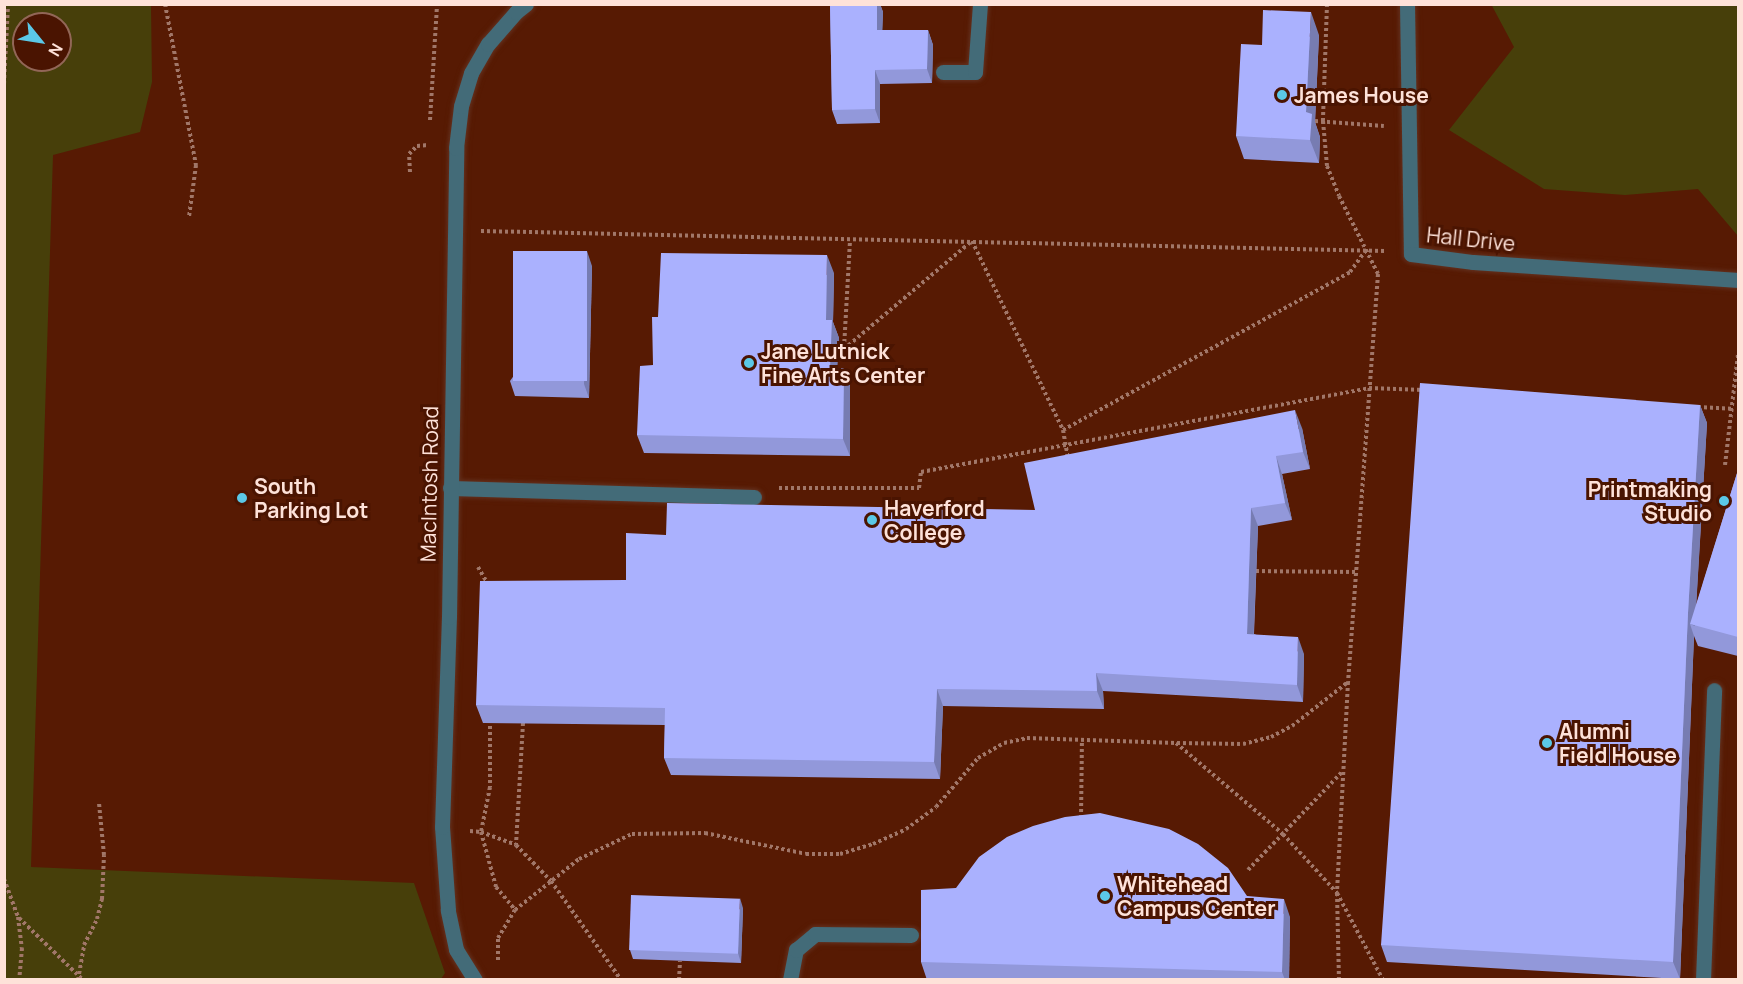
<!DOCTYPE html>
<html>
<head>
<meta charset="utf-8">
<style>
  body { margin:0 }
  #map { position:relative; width:1743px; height:984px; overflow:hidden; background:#4a1401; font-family:Manrope,sans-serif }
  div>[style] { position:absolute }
  .built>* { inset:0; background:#571a03 }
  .green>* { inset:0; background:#473f0a }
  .path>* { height:4px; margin-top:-2px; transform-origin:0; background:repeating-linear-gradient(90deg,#a17769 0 3px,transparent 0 6px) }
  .roads { filter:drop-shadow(0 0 2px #63311f) drop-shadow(0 0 2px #63311f) }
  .service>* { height:15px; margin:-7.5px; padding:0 7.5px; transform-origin:7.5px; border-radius:7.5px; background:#436b78 }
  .minor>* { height:15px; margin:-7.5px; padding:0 7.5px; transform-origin:7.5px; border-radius:7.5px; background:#436b78 }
  .wall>* { inset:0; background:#9298da }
  .shaded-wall>* { inset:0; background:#777cb2 }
  .building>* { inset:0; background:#aab1fe; transform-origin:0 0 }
  .dots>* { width:16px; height:16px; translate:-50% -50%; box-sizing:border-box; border:3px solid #4a1401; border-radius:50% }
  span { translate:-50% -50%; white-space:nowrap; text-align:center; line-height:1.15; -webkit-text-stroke:6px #4a1401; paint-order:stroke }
  .poi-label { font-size:21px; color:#fee2d9; font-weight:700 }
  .left { translate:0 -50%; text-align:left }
  .right { translate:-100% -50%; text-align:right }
  .street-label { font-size:21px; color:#fee2d9 }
  .frame { position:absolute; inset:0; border:6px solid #fee2d9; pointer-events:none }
  .north { position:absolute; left:12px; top:12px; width:60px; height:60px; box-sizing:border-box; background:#4a1401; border:2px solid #926657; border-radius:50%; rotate:120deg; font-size:16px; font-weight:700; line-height:24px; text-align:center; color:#fee2d9 }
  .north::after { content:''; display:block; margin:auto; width:21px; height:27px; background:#5bc8e7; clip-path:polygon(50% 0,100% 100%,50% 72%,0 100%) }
</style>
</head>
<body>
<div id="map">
  <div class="built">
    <div style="clip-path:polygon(evenodd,5px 5px,1738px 5px,1738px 979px,5px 979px,5px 5px,24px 24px,60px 24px,60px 60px,24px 60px,24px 24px)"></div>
  </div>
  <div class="green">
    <div style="clip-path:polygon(evenodd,5px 4px,151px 5px,152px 82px,140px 132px,53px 155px,31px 867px,414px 883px,445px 973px,441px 979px,5px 979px,5px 4px,24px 24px,60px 24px,60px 60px,24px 60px,24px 24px)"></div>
    <div style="clip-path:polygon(1491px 4px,1738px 5px,1738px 236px,1698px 189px,1625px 195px,1544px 189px,1449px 130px,1514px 47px)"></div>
  </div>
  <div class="path">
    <div style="left:165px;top:4px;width:164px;rotate:79.1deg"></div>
    <div style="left:196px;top:165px;width:52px;rotate:97.7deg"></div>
    <div style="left:1327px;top:4px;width:117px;rotate:92deg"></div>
    <div style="left:1323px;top:121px;width:45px;rotate:84.9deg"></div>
    <div style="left:1327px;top:166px;width:32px;rotate:68deg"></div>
    <div style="left:1339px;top:196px;width:87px;rotate:63.4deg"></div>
    <div style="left:1378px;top:274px;width:409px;rotate:94.2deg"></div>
    <div style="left:1348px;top:682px;width:211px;rotate:93deg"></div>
    <div style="left:1337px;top:893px;width:87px;rotate:88.7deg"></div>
    <div style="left:4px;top:84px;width:80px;rotate:-87.1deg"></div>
    <div style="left:430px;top:120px;width:116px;rotate:-86.5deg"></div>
    <div style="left:1315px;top:121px;width:69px;rotate:4.1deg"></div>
    <div style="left:410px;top:172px;width:18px;rotate:-93deg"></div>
    <div style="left:409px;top:154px;width:11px;rotate:-45deg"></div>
    <div style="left:417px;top:146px;width:11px;rotate:-5deg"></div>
    <div style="left:481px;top:231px;width:904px;rotate:1.27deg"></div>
    <div style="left:844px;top:348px;width:108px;rotate:-86.8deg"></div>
    <div style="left:844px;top:349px;width:167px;rotate:-40.2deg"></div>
    <div style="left:972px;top:241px;width:210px;rotate:64.3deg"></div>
    <div style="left:1063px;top:430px;width:29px;rotate:80deg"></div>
    <div style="left:1698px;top:407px;width:34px;rotate:3deg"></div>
    <div style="left:1063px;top:430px;width:328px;rotate:-28.8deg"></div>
    <div style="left:1350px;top:272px;width:29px;rotate:-54deg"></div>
    <div style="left:1725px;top:465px;width:111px;rotate:-83.3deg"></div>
    <div style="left:779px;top:488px;width:140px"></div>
    <div style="left:919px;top:488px;width:16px;rotate:-83deg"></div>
    <div style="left:921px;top:472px;width:456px;rotate:-10.6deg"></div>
    <div style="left:1369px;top:388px;width:55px;rotate:2.1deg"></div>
    <div style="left:478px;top:567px;width:20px;rotate:60deg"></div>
    <div style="left:1256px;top:571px;width:102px;rotate:0.6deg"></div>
    <div style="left:490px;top:720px;width:67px;rotate:90deg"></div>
    <div style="left:490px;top:787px;width:46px;rotate:101.3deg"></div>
    <div style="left:481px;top:832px;width:57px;rotate:74.7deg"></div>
    <div style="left:496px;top:887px;width:30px;rotate:50deg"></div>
    <div style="left:523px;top:723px;width:122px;rotate:93.3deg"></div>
    <div style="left:516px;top:845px;width:50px;rotate:45.8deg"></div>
    <div style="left:551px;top:881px;width:121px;rotate:54.7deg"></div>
    <div style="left:1177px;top:743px;width:66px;rotate:0.9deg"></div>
    <div style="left:1243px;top:744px;width:29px;rotate:-14deg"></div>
    <div style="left:1271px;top:737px;width:24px;rotate:-28deg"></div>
    <div style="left:1292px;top:726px;width:71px;rotate:-38.2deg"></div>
    <div style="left:1081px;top:818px;width:77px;rotate:-89.3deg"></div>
    <div style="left:470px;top:831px;width:11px;rotate:5deg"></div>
    <div style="left:481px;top:832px;width:37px;rotate:20deg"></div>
    <div style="left:1248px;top:870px;width:137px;rotate:-46.2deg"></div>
    <div style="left:4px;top:879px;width:40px;rotate:69.8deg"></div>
    <div style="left:18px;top:917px;width:31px;rotate:83deg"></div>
    <div style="left:22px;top:948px;width:32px;rotate:95deg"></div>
    <div style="left:19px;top:918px;width:89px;rotate:44.1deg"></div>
    <div style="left:498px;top:960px;width:22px;rotate:-90deg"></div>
    <div style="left:498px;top:938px;width:33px;rotate:-59deg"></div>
    <div style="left:515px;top:910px;width:82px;rotate:-38.6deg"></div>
    <div style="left:579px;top:859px;width:59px;rotate:-25.3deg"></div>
    <div style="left:632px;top:834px;width:73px;rotate:-0.8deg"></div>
    <div style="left:705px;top:833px;width:103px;rotate:11.7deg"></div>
    <div style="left:806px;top:854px;width:34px"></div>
    <div style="left:840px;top:854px;width:34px;rotate:-17deg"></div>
    <div style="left:873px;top:844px;width:36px;rotate:-24deg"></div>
    <div style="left:906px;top:829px;width:37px;rotate:-36deg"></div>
    <div style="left:936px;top:807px;width:65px;rotate:-49.4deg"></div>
    <div style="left:978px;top:758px;width:30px;rotate:-30deg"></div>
    <div style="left:1004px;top:743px;width:24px;rotate:-12deg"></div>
    <div style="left:1027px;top:738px;width:149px;rotate:1.9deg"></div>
    <div style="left:1176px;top:743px;width:140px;rotate:40.4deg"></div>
    <div style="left:1283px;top:834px;width:80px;rotate:47.5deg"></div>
    <div style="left:1337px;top:893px;width:98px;rotate:62.1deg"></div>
    <div style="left:78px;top:980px;width:36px;rotate:-80deg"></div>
    <div style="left:84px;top:945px;width:29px;rotate:-63deg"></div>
    <div style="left:97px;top:919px;width:21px;rotate:-76deg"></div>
    <div style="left:102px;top:899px;width:44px;rotate:-87.4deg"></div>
    <div style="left:104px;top:855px;width:52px;rotate:-95.5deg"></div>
    <div style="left:679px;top:980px;width:19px;rotate:-87deg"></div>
  </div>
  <div class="roads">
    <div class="service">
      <div style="left:1407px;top:4px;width:250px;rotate:89.1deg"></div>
      <div style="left:1411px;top:254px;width:63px;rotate:7.4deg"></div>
      <div style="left:1473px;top:262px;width:266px;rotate:3.9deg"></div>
      <div style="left:943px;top:72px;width:32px"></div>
      <div style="left:975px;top:72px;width:68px;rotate:-85.8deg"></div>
      <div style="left:450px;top:488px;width:304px;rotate:1.7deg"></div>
      <div style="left:790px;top:980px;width:31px;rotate:-79deg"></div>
      <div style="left:796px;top:950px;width:25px;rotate:-40deg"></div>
      <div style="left:815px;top:934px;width:96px;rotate:0.6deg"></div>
      <div style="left:1703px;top:980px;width:290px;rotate:-87.8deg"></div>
    </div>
    <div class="minor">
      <div style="left:475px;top:980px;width:36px;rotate:-122deg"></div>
      <div style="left:456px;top:949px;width:40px;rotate:-102deg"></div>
      <div style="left:448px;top:910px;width:83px;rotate:-94.1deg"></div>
      <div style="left:442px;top:827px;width:210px;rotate:-88.1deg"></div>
      <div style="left:449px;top:617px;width:469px;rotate:-89.1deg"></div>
      <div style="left:456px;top:148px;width:42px;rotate:-83.2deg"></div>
      <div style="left:461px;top:106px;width:34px;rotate:-73deg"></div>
      <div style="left:471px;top:73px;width:34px;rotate:-60deg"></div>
      <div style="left:488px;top:44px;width:43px;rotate:-48.8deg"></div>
      <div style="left:516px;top:12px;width:13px;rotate:-39deg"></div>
    </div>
  </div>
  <div class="wall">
    <div style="clip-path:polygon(830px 4px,880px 4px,883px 12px,882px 30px,928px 30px,933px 45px,932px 83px,880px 84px,880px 123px,837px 124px,832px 110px)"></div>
    <div style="clip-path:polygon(1319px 35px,1315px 122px,1320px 137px,1319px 163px,1244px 159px,1236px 136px,1262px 45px)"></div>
    <div style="clip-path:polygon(592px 266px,589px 398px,515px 396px,510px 381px)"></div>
    <div style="clip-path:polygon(834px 273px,833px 322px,839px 338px,837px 368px,844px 368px,850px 385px,850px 456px,644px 453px,637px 435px,653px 365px,658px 317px)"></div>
    <div style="clip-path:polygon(1700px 405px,1707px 423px,1696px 606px,1738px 470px,1738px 656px,1698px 646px,1694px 636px,1680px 979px,1387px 962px,1381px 945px)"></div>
    <div style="clip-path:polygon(1302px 428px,1310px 469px,1282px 474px,1292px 520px,1258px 526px,1254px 634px,1304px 654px,1303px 702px,1103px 691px,1104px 709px,943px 706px,940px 779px,671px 775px,664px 758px,665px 725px,483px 723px,476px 705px,626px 580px,666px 535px,1035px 510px)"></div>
    <div style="clip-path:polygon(1247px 896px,1290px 917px,1289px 980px,927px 980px,921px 962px)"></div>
    <div style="clip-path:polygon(743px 908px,741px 963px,633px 959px,630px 950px)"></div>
  </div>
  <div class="shaded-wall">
    <div style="clip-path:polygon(877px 4px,880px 4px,883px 12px,882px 44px,877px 30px)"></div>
    <div style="clip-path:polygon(1311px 12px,1319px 35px,1315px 122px,1320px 137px,1319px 163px,1310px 140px,1306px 112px)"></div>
    <div style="clip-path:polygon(928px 30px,933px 45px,932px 83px,927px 69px)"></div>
    <div style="clip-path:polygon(875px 70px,880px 84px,880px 123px,875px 109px)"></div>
    <div style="clip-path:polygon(587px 251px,592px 266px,589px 398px,584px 384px)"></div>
    <div style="clip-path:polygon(827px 255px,834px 273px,833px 322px,839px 338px,836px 386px,830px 368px,826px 320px)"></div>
    <div style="clip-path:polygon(844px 368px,850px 385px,850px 456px,843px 439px)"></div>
    <div style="clip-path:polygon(1700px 405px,1707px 423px,1695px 626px,1690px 624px,1694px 636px,1680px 979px,1673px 962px,1688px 613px)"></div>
    <div style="clip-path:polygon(1295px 410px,1302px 428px,1310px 469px,1303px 452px)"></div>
    <div style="clip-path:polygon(1276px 456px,1282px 474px,1292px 520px,1285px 503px)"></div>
    <div style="clip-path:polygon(1251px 508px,1258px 526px,1253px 651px,1247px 634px)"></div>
    <div style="clip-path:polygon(1298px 637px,1304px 654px,1303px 702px,1297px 685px)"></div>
    <div style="clip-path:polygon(1096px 673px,1103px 691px,1104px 709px,1097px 691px)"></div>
    <div style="clip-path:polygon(937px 689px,943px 706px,940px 779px,934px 762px)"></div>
    <div style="clip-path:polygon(740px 898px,743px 908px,741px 963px,738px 953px)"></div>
    <div style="clip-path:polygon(1284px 899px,1290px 917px,1289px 980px,1285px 980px,1282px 972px)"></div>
  </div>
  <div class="building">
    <div style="clip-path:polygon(830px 4px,877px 4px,877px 30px,928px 30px,927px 69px,875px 70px,875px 109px,832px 110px)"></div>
    <div style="clip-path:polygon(1263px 10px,1311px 12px,1306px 112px,1312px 114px,1310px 140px,1236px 136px,1241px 44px,1262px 45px)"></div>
    <div style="left:513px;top:251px;width:74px;height:130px"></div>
    <div style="clip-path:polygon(661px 253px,827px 255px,826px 320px,832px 320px,830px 368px,844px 368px,843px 439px,637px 435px,640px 366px,653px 365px,652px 317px,658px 317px)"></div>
    <div style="clip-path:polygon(1420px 383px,1700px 405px,1688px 613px,1673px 962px,1381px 945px)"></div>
    <div style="clip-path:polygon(1295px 410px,1303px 452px,1276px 456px,1285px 503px,1251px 508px,1247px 634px,1298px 637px,1297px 685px,1096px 673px,1097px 691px,937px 689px,934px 762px,664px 758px,665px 708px,476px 705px,480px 581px,626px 580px,626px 533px,666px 535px,667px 503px,1035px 510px,1024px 463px)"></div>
    <div style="clip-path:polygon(1738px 470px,1738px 637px,1690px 624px)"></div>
    <div style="clip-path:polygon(1100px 813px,1169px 829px,1198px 844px,1228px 868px,1247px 896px,1284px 899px,1282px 972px,921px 962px,921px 890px,956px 888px,979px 857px,1007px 837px,1033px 826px,1065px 817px)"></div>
    <div style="left:631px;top:895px;width:109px;height:55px;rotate:2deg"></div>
  </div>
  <div class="dots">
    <div style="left:1282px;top:95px;background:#5bc8e7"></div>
    <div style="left:749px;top:363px;background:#5bc8e7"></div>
    <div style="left:242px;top:498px;background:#5bc8e7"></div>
    <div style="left:1724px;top:501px;background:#5bc8e7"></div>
    <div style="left:872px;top:520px;background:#5bc8e7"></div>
    <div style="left:1547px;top:743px;background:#5bc8e7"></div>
    <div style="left:1105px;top:896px;background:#5bc8e7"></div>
  </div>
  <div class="poi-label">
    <span class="left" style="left:1294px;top:95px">James House</span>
    <span class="left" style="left:761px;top:363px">Jane Lutnick<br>Fine Arts Center</span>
    <span class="left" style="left:254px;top:498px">South<br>Parking Lot</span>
    <span class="right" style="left:1712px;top:501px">Printmaking<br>Studio</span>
    <span class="left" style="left:884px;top:520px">Haverford<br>College</span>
    <span class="left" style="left:1559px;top:743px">Alumni<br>Field House</span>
    <span class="left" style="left:1117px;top:896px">Whitehead<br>Campus Center</span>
  </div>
  <div class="street-label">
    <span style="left:1471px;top:239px;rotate:6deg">Hall Drive</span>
    <span style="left:429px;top:484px;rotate:-89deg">MacIntosh Road</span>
  </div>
  <div class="frame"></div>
  <div class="north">N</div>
</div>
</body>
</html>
